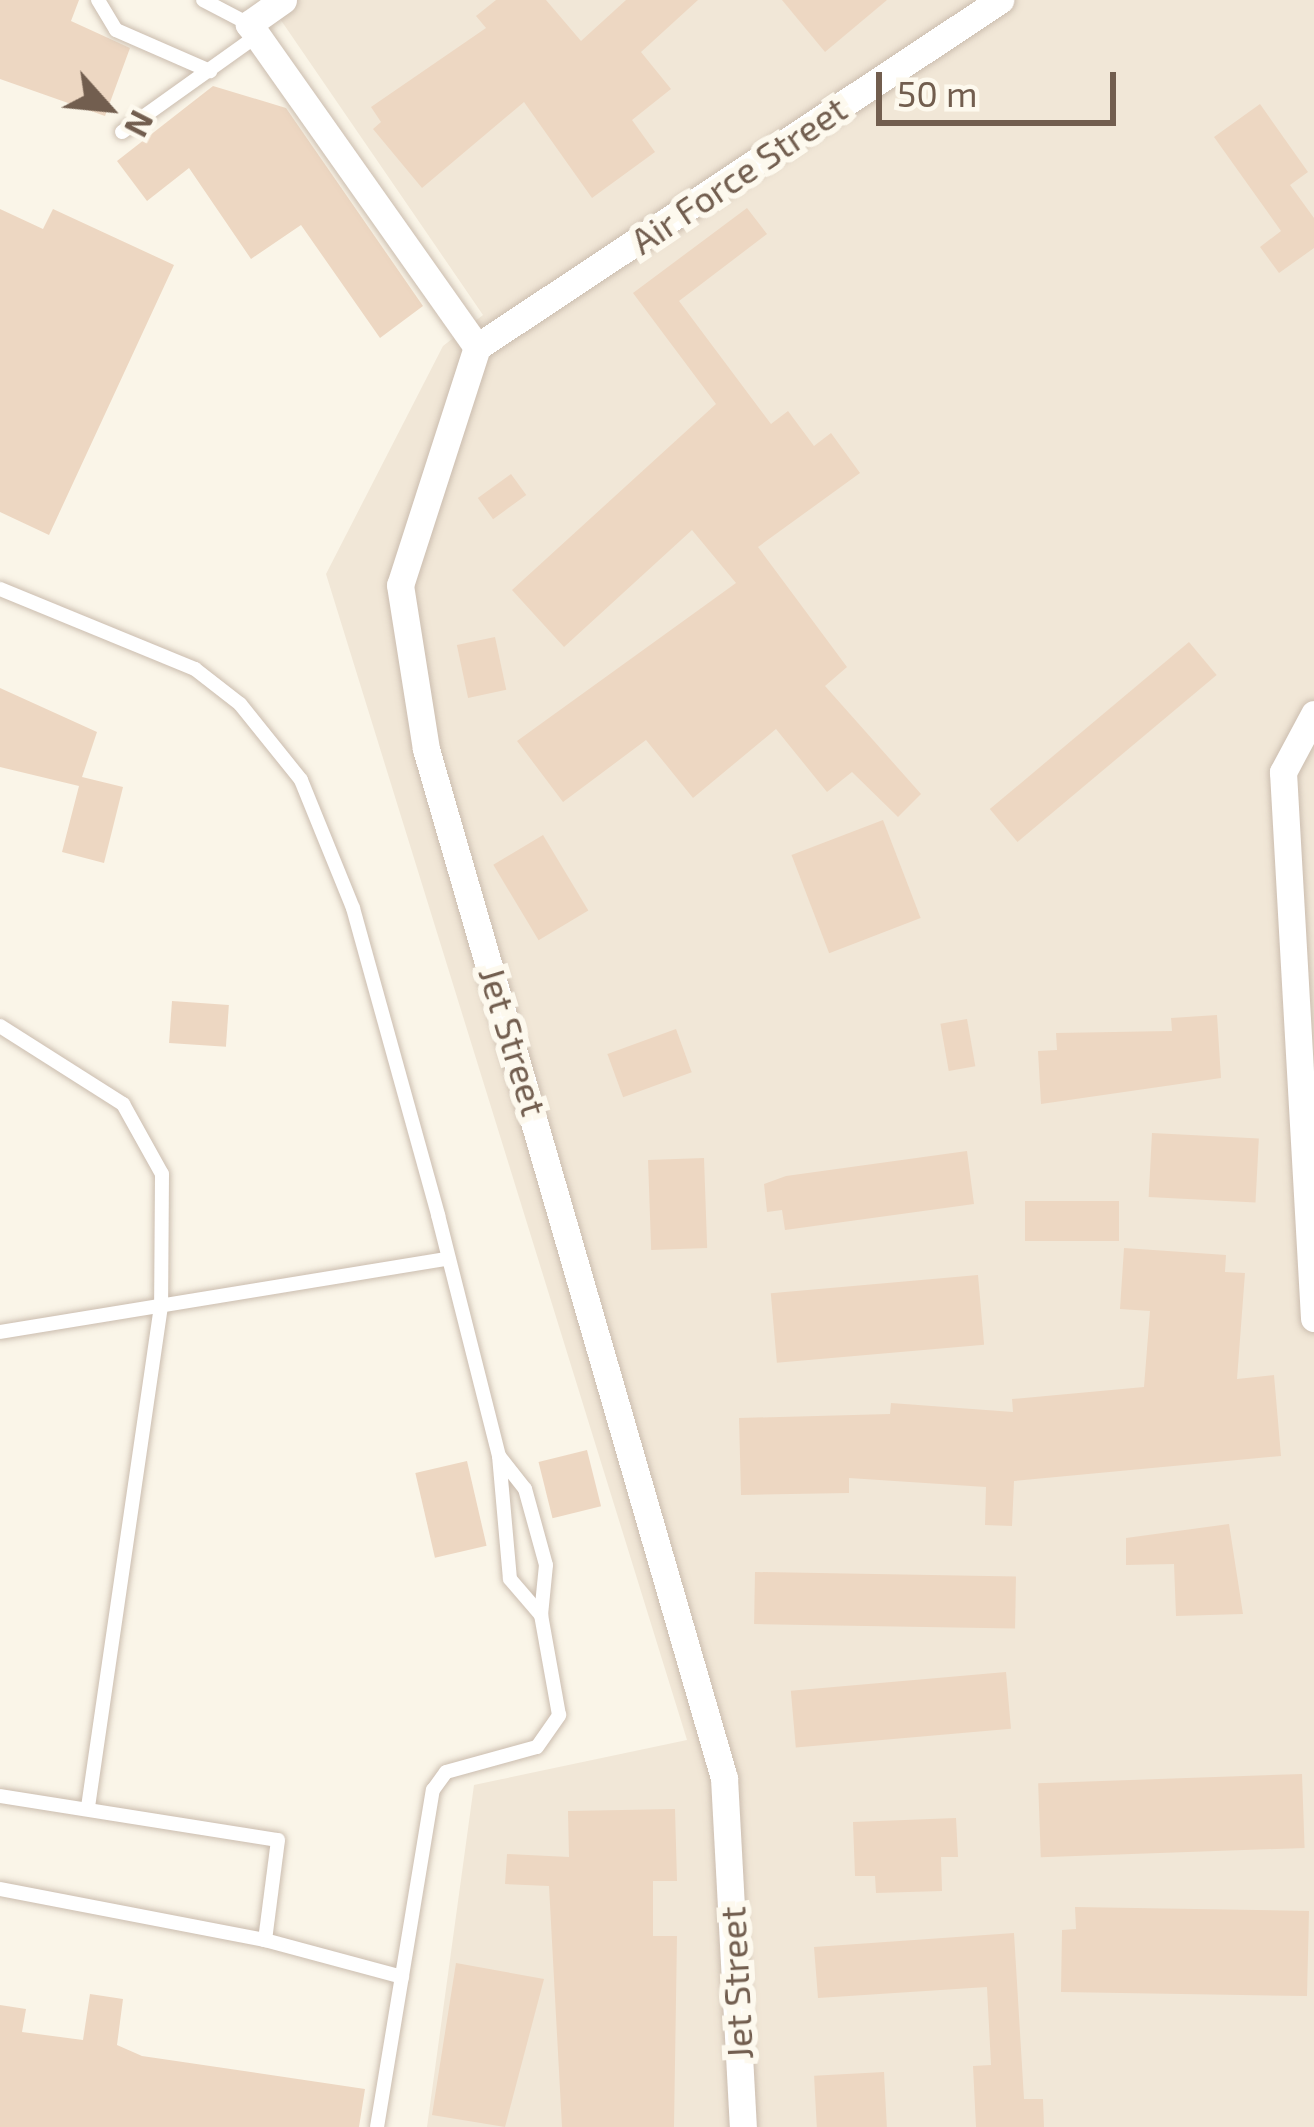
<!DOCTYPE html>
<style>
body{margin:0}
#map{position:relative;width:1314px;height:2127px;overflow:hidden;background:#faf5e8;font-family:"Exo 2",sans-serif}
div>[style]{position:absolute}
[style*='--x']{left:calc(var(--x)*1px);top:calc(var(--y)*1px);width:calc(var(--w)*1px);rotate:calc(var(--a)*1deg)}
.residential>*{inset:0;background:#f1e7d7}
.building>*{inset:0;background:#edd7c2;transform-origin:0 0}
.roads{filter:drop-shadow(0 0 3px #cbbdaf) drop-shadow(0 0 3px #cbbdaf)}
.lane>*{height:14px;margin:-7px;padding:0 7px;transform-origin:7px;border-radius:7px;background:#fff}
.street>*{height:27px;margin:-13.5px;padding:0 13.5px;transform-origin:13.5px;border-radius:13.5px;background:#fff}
span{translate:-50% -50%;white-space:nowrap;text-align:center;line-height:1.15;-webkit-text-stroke:12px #fdf9ee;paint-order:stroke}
.street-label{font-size:36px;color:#725e4f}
.north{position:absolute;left:48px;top:48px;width:120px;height:120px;-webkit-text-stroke:9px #fdf9ee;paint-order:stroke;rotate:117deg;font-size:33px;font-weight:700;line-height:48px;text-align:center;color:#725e4f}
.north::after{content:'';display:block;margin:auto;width:42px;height:54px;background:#725e4f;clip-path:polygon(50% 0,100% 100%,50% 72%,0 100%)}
.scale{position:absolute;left:876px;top:72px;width:240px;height:54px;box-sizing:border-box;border:6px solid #725e4f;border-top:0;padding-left:15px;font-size:36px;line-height:42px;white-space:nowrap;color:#725e4f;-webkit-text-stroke:9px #fdf9ee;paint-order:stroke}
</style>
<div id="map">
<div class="residential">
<i style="clip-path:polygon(296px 0,1314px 0,1314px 2127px,427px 2127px,474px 1785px,687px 1740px,326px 574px,443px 346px,483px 315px,276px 13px)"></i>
</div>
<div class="building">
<i style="clip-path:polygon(0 0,79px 0,71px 21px,130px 48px,105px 116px,0 79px)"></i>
<i style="clip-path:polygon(496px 0,546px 0,581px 41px,626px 0,698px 0,641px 52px,671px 89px,632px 120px,655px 152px,592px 198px,524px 102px,422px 188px,373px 129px,381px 122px,371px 107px,486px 28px,476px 16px)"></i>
<i style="clip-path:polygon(782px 0,887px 0,825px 52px)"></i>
<i style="clip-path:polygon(213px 86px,286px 108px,423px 306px,380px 338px,301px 225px,251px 259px,189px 168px,147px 201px,117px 161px)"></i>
<i style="clip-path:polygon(1260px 104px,1308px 172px,1290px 185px,1314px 218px,1314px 248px,1279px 273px,1260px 247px,1281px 231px,1214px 137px)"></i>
<i style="clip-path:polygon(747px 208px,767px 234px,679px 301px,771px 424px,788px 411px,814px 446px,831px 433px,860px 473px,758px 547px,847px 667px,825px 686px,921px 794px,898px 817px,852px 772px,827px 792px,776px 729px,693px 798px,646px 740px,563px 802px,517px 741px,736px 583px,692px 530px,564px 647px,512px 590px,716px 404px,633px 293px)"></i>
<i style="clip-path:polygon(0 209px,43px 229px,53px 209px,174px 265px,49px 535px,0 512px)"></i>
<i style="left:511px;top:474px;width:26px;height:41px;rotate:54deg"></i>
<i style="left:495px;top:637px;width:54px;height:39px;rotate:78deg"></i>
<i style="left:1189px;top:642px;width:43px;height:260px;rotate:50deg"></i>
<i style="clip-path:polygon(0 688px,97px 732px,82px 777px,123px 787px,104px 863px,62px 852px,79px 786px,0 767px)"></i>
<i style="left:883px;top:820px;width:105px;height:98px;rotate:69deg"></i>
<i style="left:543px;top:835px;width:88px;height:58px;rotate:59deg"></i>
<i style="left:172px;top:1001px;width:57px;height:42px;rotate:4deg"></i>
<i style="clip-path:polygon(1217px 1015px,1221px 1078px,1041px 1104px,1038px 1051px,1057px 1050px,1056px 1033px,1172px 1031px,1171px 1018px)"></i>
<i style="left:967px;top:1019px;width:48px;height:27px;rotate:80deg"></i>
<i style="left:676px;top:1029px;width:46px;height:73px;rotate:70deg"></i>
<i style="left:1152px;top:1133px;width:107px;height:64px;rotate:3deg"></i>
<i style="clip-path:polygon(967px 1151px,974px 1204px,785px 1230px,782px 1210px,767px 1212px,764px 1184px,786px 1176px)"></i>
<i style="left:704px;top:1158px;width:90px;height:56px;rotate:88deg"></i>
<i style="left:1119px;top:1201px;width:40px;height:94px;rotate:90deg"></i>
<i style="clip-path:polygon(1124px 1248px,1226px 1255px,1225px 1272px,1245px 1273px,1237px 1379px,1274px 1375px,1281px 1456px,1014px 1481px,1012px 1526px,985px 1525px,986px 1487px,849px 1478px,849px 1493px,741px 1495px,739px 1418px,890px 1414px,891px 1403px,1013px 1412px,1012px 1399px,1144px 1387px,1150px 1311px,1120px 1309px)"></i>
<i style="left:978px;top:1275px;width:70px;height:208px;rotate:85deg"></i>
<i style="left:587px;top:1450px;width:58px;height:50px;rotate:76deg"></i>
<i style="left:467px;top:1461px;width:87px;height:53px;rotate:77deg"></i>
<i style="clip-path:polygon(1229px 1524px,1243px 1614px,1176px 1616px,1174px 1564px,1126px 1565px,1126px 1538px)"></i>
<i style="left:755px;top:1572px;width:261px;height:52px;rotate:1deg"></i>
<i style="left:1006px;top:1672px;width:57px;height:216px;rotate:85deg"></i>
<i style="left:1302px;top:1774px;width:74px;height:264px;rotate:88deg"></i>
<i style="clip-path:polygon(675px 1809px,677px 1881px,653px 1881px,653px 1936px,677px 1936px,674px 2127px,562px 2127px,549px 1886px,505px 1884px,507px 1854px,569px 1857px,568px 1811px)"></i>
<i style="clip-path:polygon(956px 1818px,958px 1857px,941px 1857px,942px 1891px,876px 1893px,875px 1876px,855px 1876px,853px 1822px)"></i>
<i style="clip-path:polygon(1075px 1907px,1309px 1911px,1307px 1996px,1061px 1992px,1062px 1930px,1076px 1929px)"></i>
<i style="clip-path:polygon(1014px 1933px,1024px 2099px,1043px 2099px,1044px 2127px,976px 2127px,973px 2066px,991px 2065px,987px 1987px,818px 1998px,814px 1947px)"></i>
<i style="clip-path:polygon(456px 1963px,544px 1979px,505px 2127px,432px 2115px)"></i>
<i style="clip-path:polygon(90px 1994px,123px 1999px,117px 2045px,142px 2056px,365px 2089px,359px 2127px,0 2127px,0 2005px,26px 2009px,22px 2032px,83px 2040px)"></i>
<i style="left:884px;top:2072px;width:55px;height:70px;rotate:87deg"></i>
</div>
<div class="roads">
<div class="lane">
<i style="--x:98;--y:0;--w:35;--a:59"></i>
<i style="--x:116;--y:30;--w:103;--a:23.6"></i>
<i style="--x:203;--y:0;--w:52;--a:27.6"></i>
<i style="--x:122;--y:132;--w:167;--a:-35.5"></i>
<i style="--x:0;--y:589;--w:211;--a:22.3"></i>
<i style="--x:195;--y:669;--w:57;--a:37.9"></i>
<i style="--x:240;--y:704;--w:97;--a:51.2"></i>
<i style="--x:301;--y:780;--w:138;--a:67.9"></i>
<i style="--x:353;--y:908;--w:319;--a:74.5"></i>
<i style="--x:438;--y:1215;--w:249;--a:75.8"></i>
<i style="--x:499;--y:1456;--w:123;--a:84.9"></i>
<i style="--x:510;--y:1579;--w:48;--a:49.3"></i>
<i style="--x:0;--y:1026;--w:146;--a:32.4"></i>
<i style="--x:123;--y:1104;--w:80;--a:60.9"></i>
<i style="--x:162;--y:1174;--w:132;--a:90.4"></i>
<i style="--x:161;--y:1306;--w:506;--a:98.29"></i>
<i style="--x:0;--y:1332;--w:453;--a:-9.3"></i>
<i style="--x:0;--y:1796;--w:281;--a:9"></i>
<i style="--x:278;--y:1840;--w:101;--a:97.4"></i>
<i style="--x:265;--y:1940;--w:270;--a:-169.1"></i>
<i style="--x:265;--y:1940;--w:142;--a:15.1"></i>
<i style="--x:377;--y:2127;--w:342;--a:-80.6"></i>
<i style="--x:433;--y:1790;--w:22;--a:-54"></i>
<i style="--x:446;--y:1772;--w:94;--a:-15.4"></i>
<i style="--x:537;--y:1747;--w:39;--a:-55"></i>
<i style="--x:559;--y:1715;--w:102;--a:-100.2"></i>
<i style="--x:541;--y:1615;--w:50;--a:-84.3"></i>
<i style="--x:546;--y:1565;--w:79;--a:-105.4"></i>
<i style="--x:525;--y:1489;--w:42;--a:-128.2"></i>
</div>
<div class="street">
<i style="--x:283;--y:0;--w:42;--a:144.8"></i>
<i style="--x:249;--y:24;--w:395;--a:54.8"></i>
<i style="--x:477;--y:347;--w:250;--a:107.9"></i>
<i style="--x:400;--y:585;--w:166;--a:81"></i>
<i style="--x:426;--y:749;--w:1071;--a:73.85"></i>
<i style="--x:724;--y:1778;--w:350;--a:86.9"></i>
<i style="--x:477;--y:347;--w:628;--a:-33.56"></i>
<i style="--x:1314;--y:714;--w:66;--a:118.1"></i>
<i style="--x:1283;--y:772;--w:547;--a:86.75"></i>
</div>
</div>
<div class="street-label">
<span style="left:738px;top:174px;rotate:-34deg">Air Force Street</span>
<span style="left:514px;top:1041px;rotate:73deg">Jet Street</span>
<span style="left:735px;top:1983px;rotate:-93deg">Jet Street</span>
</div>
<div class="north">N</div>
<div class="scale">50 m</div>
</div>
